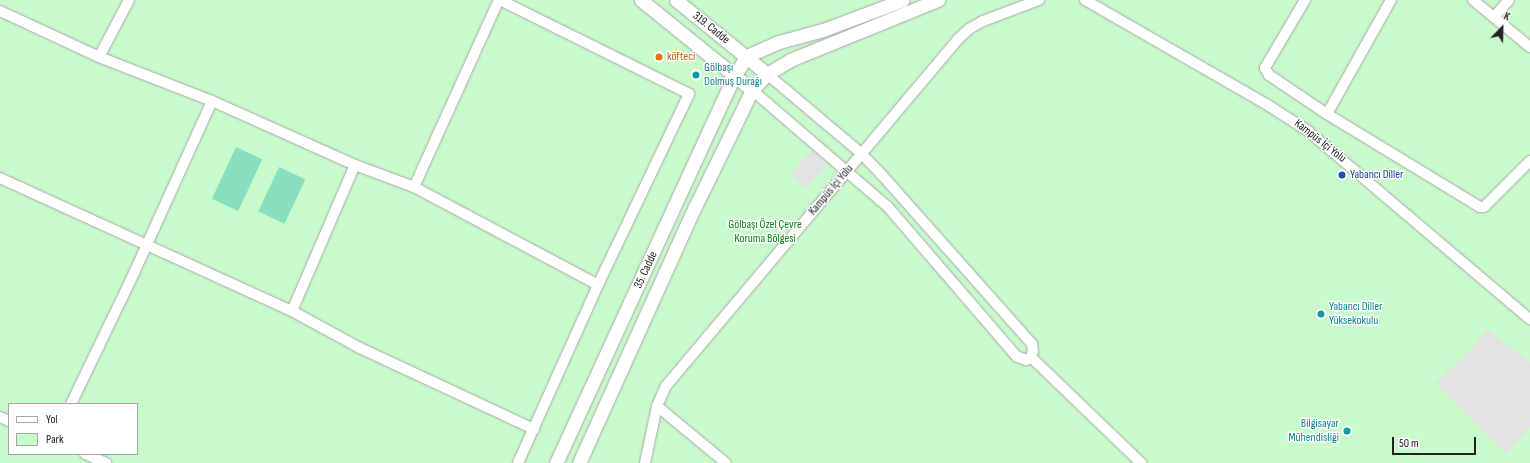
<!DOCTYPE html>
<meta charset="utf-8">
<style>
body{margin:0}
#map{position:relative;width:1530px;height:463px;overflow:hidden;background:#f2efe9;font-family:"Sofia Sans Condensed",sans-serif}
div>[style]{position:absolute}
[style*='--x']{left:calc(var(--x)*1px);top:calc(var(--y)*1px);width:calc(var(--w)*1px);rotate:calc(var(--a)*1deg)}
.park>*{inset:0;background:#c8facc}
.pitch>*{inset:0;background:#88e0be;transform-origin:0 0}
.parking>*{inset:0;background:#e2e2e2;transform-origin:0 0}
.roads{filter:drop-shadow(0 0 1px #a9a9a9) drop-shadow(0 0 1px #a9a9a9)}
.minor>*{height:10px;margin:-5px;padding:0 5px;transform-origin:5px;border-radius:5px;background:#fff}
.tertiary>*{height:13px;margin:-6.5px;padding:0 6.5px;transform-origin:6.5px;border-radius:6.5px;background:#fff}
.dots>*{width:11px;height:11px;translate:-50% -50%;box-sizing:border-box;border:2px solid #fff;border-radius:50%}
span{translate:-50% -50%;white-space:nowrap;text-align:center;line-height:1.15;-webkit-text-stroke:3px #fff;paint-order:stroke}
.street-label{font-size:12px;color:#222}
.food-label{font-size:12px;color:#c56008}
.left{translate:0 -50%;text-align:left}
.culture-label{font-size:12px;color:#0d838f}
.right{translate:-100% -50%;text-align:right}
.transit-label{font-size:12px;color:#164399}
.park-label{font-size:12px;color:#0c8416}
.legend{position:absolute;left:8px;top:403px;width:130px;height:52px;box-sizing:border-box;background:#fff;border:1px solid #a7a7a7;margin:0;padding:5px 7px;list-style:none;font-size:12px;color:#222}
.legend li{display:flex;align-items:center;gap:8px;height:20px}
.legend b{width:20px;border:1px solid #a7a7a7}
.north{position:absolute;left:1482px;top:8px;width:40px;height:40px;-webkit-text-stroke:3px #fff;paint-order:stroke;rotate:23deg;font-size:11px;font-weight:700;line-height:16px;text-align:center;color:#222}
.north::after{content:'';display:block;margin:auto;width:14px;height:18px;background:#222;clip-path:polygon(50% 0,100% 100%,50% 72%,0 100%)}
.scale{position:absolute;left:1392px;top:437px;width:84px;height:18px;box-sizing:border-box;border:2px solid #222;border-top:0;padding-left:5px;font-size:12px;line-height:14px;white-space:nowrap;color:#222;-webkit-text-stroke:3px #fff;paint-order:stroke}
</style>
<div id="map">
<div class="park">
<i style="clip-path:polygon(evenodd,0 0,1530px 0,1530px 463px,0 463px,0 0,9px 404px,137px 404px,137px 454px,9px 454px,9px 404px)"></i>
</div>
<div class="pitch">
<i style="left:236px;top:147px;width:29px;height:57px;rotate:25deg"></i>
<i style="left:279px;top:167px;width:29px;height:49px;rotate:25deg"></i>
</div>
<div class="parking">
<i style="left:812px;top:151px;width:21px;height:31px;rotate:43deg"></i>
<i style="clip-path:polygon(1487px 329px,1530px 362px,1530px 427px,1506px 454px,1435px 383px,1470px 351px)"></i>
</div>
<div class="roads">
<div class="minor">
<i style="--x:500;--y:0;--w:211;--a:26.4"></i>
<i style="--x:689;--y:94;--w:212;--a:115.5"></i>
<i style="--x:598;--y:285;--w:195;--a:114.2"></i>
<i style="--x:1085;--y:0;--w:209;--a:29.9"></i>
<i style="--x:1266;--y:104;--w:50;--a:32.7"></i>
<i style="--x:1308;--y:131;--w:291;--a:40.3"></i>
<i style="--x:1305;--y:0;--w:79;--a:120.5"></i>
<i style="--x:1265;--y:68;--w:8;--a:60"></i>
<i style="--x:1269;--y:75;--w:70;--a:33.9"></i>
<i style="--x:1327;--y:114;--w:179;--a:31.3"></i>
<i style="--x:1480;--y:207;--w:4;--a:0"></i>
<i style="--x:1484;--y:207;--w:65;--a:-45"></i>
<i style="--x:1473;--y:0;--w:74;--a:39.5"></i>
<i style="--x:0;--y:11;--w:109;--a:24.9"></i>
<i style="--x:99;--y:57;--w:121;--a:21.3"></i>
<i style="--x:212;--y:101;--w:157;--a:24.1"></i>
<i style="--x:355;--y:165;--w:63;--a:20.4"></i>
<i style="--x:414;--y:187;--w:208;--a:28"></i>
<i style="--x:1495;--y:16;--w:21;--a:-49"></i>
<i style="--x:99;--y:57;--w:64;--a:-62.2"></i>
<i style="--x:752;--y:90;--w:179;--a:40.7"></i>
<i style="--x:888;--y:207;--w:196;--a:49.3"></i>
<i style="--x:1016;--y:356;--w:11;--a:22"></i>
<i style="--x:1026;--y:360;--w:6;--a:-31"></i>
<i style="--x:1031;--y:357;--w:6;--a:-72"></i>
<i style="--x:1033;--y:351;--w:7;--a:-98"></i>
<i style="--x:1032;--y:344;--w:227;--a:-131.6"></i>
<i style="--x:881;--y:174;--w:28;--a:-134"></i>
<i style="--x:862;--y:154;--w:124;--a:-139.9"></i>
<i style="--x:1327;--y:114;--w:131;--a:-60.7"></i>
<i style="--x:0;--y:178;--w:321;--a:24.5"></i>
<i style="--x:292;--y:311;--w:77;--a:28.6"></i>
<i style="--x:360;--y:348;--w:192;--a:25"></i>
<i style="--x:414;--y:187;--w:205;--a:-65.6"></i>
<i style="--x:292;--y:311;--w:159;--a:-66.7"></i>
<i style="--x:1031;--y:357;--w:153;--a:43.9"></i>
<i style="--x:71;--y:404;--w:145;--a:-64.3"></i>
<i style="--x:134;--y:273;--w:189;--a:-65.6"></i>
<i style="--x:657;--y:406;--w:89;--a:39.6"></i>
<i style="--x:0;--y:417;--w:10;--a:24"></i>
<i style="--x:85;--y:454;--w:23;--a:23"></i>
<i style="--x:645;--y:463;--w:58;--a:-78.1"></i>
<i style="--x:657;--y:406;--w:22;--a:-66"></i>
<i style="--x:666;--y:386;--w:454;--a:-49.9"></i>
<i style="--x:958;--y:39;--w:15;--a:-42"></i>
<i style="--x:969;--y:29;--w:16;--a:-30"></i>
<i style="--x:983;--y:21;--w:60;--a:-20.6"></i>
</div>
<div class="tertiary">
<i style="--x:641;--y:0;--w:143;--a:39"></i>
<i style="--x:676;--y:0;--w:117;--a:39.1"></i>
<i style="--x:556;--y:463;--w:426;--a:-65.3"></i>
<i style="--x:734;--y:76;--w:24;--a:-57"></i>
<i style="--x:747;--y:56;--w:35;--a:-24"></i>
<i style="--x:779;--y:42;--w:46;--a:-15.3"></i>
<i style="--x:823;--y:30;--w:85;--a:-20.6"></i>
<i style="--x:579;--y:463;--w:272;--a:-65.7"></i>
<i style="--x:691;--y:215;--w:139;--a:-64"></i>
<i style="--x:752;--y:90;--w:22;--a:-47"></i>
<i style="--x:767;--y:74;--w:27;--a:-31"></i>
<i style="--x:790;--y:60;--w:160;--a:-22.1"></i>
</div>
</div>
<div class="dots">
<i style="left:659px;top:57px;background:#e8710a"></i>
<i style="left:696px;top:75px;background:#0f9aa8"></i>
<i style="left:1342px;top:175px;background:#1a4fb4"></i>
<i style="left:1321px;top:314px;background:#0f9aa8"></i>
<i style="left:1347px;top:431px;background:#0f9aa8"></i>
</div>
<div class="street-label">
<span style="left:711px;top:28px;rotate:39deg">319. Cadde</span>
<span style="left:1320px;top:141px;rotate:38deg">Kampüs İçi Yolu</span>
<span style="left:831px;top:190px;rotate:-50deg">Kampüs İçi Yolu</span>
<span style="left:646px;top:270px;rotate:-65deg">35. Cadde</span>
</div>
<div class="food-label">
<span class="left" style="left:667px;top:57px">köfteci</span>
</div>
<div class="culture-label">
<span class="left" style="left:704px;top:75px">Gölbaşı<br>Dolmuş Durağı</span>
<span class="left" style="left:1329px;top:314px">Yabancı Diller<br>Yüksekokulu</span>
<span class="right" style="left:1339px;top:431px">Bilgisayar<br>Mühendisliği</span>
</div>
<div class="transit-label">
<span class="left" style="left:1350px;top:175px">Yabancı Diller</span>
</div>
<div class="park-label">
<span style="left:765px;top:232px">Gölbaşı Özel Çevre<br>Koruma Bölgesi</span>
</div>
<ul class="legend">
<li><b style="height:5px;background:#fff"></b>Yol</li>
<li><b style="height:11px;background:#c8facc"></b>Park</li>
</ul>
<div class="north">K</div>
<div class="scale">50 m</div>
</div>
